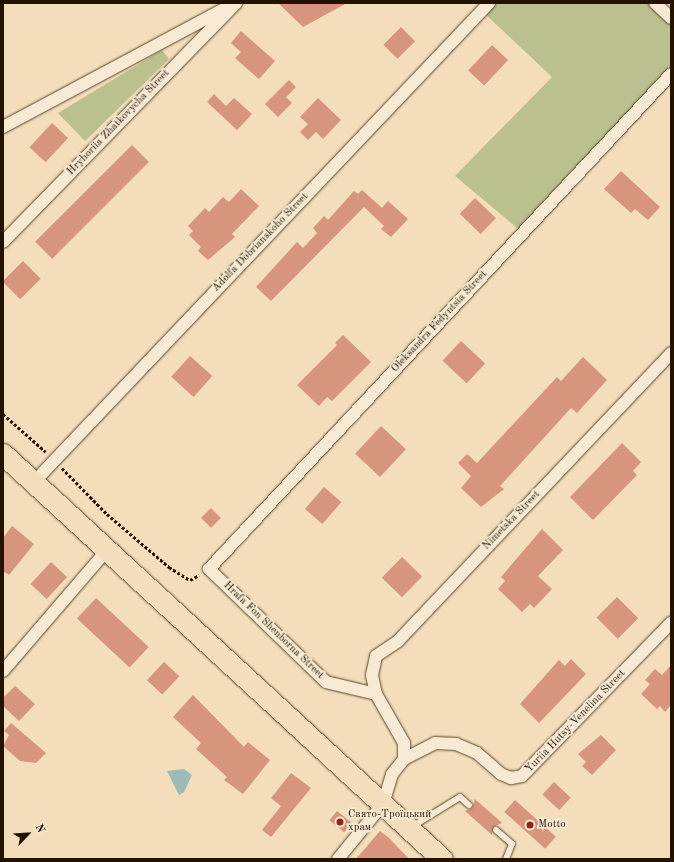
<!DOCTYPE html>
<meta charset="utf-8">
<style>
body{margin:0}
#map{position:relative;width:674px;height:862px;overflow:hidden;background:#f3ddba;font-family:"Old Standard TT",serif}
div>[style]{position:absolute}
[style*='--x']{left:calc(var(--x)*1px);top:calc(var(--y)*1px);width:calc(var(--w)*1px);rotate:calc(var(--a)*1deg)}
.green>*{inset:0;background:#bbc08f}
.water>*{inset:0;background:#9dbbb6}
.building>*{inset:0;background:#d7957d;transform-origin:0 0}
.path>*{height:2.5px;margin-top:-1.25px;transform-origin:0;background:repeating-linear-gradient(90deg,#241201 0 3px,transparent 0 5px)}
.roads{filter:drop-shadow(0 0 1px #58452f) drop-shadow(0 0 1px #58452f)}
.service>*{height:6px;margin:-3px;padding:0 3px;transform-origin:3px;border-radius:3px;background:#f7e9d2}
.minor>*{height:12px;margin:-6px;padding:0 6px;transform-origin:6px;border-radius:6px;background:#f7e9d2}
.trunk>*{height:21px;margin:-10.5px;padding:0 10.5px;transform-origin:10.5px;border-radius:10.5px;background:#f3ddba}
.dots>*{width:11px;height:11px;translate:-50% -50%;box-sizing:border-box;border:2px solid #f7e9d2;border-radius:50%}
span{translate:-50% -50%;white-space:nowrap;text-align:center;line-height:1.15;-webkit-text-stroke:3.5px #f7e9d2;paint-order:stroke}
.street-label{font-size:11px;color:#241201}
.poi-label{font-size:11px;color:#241201}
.left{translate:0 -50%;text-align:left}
.frame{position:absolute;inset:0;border:4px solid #241201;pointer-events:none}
.north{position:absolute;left:8px;top:814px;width:40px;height:40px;-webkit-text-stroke:3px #f7e9d2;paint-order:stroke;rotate:65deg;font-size:11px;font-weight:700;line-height:16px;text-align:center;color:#241201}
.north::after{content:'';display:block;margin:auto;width:14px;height:18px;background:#241201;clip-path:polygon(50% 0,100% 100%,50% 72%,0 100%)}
</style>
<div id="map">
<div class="green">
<i style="clip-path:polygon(489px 3px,655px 3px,671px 18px,671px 74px,523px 233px,455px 176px,552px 77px,482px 11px)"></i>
<i style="clip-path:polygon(162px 50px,169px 59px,85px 141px,58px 113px)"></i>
</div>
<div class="water">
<i style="clip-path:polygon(184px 769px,192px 775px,184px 792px,179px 795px,167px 771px)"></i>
</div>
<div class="building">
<i style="clip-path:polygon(278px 3px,347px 3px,303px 27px)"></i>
<i style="left:401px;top:27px;width:20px;height:25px;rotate:45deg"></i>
<i style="clip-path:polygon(241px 31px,275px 61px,259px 79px,235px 58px,241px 52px,231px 43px)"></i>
<i style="left:492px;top:45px;width:22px;height:35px;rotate:43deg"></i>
<i style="clip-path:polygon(289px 80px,296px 87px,286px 97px,292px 103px,278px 117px,265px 104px)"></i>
<i style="clip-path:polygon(214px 94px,226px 106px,234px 98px,252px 114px,237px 130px,207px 102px)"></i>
<i style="clip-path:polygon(318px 98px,341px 120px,323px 139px,316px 132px,308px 140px,300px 132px,308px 124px,300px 117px)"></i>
<i style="left:52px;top:123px;width:22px;height:33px;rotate:43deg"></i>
<i style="left:132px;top:145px;width:24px;height:137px;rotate:45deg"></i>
<i style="clip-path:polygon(621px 171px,660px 207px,648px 220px,635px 209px,631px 213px,604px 189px)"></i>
<i style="clip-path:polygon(241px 189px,259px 206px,232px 234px,235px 237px,208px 260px,198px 251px,201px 247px,189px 235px,193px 231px,188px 226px,205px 208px,209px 212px,223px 197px,229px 202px)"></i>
<i style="clip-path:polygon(362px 190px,382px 208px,388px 201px,408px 219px,391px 237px,381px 229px,384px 226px,364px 207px,271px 301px,256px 287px,297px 242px,303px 248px,317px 233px,313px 228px,324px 216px,328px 220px,354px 191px,358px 194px)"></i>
<i style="left:475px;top:198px;width:29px;height:22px;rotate:44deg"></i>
<i style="left:23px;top:261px;width:25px;height:29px;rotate:45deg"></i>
<i style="clip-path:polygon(343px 335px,371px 362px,332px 401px,327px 397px,319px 406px,297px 385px,337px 345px,335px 343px)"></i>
<i style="left:461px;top:341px;width:33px;height:27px;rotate:43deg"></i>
<i style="left:190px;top:356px;width:30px;height:28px;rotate:42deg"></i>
<i style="clip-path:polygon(583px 357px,607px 380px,577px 413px,571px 408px,500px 486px,504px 489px,481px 507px,461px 488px,471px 476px,458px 463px,467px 454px,477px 463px,557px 377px,561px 381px)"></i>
<i style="left:381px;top:426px;width:34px;height:38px;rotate:43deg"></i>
<i style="clip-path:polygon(622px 443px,641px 462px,633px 471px,637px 475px,593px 520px,570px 497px)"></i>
<i style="left:324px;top:487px;width:23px;height:29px;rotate:41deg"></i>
<i style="left:211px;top:508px;width:14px;height:14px;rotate:45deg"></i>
<i style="clip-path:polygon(12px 526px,34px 544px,9px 575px,3px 571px,3px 538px)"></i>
<i style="clip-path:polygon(542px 529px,563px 550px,538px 576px,552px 589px,534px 608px,530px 604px,522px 612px,498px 589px,505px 581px,501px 577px)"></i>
<i style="left:402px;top:557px;width:28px;height:29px;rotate:44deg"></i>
<i style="left:51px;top:562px;width:22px;height:30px;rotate:43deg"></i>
<i style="left:617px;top:597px;width:30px;height:29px;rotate:45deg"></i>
<i style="left:96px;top:598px;width:72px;height:28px;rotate:43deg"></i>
<i style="clip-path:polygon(571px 659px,586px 674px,539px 723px,520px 704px,559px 660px,565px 666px)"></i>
<i style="left:164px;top:662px;width:21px;height:25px;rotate:43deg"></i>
<i style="clip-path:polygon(671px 665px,671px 705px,665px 712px,660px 706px,657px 709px,641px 694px,650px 684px,645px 680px,655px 669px,662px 675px)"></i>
<i style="clip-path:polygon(15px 686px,35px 704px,19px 721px,3px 706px,3px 698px)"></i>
<i style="clip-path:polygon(193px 695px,244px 747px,248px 742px,270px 760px,243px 794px,224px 780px,227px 777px,196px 749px,201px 743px,173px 717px)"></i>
<i style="clip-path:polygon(11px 723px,46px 753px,36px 763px,20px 761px,3px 746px,9px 735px,4px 731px)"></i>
<i style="clip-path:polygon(601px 735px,616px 750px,592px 775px,582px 766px,586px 762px,578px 754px)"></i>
<i style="clip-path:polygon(291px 773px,311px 788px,271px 837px,262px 830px,281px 806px,271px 798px)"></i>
<i style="left:554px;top:782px;width:23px;height:17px;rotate:43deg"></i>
<i style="clip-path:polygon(475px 799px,502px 823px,493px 827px,492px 835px,465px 811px,472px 808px)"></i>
<i style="left:515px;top:800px;width:55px;height:16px;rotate:42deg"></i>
<i style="left:337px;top:811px;width:19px;height:12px;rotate:39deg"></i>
<i style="clip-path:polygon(380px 831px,389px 838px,409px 859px,356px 859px)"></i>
</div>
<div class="path">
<i style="--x:3;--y:414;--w:57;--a:41.5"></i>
<i style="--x:62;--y:468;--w:64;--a:45.6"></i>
<i style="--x:107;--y:514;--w:82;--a:40.5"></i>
<i style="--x:169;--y:567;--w:25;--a:32"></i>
<i style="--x:190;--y:580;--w:10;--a:-29"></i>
</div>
<div class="roads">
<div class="service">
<i style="--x:413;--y:826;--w:55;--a:-31.7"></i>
<i style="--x:460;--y:797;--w:12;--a:42"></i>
<i style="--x:496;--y:830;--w:21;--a:41"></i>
<i style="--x:512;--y:844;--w:16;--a:112"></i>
</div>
<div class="minor">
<i style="--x:655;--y:3;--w:22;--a:43"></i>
<i style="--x:3;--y:127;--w:253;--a:-28.1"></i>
<i style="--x:3;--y:242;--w:334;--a:-45.7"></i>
<i style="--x:34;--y:482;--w:661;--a:-46.47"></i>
<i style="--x:3;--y:671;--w:160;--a:-49.3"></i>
<i style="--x:376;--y:694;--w:51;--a:-166.5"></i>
<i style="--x:326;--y:682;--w:163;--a:-136"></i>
<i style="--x:209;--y:569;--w:677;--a:-46.97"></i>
<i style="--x:404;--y:759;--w:35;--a:-27"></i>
<i style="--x:435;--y:743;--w:21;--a:3"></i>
<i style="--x:456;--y:744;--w:23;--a:23"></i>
<i style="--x:477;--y:753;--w:32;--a:41"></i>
<i style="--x:501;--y:774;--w:11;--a:22"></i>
<i style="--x:511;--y:778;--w:11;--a:-10"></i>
<i style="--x:522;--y:776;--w:214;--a:-45.8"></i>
<i style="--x:338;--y:859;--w:71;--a:-50.7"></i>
<i style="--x:383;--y:804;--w:31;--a:-73"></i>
<i style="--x:392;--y:774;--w:19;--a:-51"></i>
<i style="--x:404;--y:759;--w:16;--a:-90"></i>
<i style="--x:404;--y:743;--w:56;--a:-119.7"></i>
<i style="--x:376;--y:694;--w:19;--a:-102"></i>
<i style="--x:372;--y:675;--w:19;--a:-78"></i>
<i style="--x:376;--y:656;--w:27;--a:-34"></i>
<i style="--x:398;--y:641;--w:397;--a:-46.5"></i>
</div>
<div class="trunk">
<i style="--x:3;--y:454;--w:597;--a:42.69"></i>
</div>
</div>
<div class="dots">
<i style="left:340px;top:822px;background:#8f2418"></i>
<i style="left:530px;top:825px;background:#8f2418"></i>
</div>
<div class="street-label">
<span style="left:119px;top:123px;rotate:-46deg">Hryhoriia Zhatkovycha Street</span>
<span style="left:261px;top:243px;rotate:-46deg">Adolfa Dobrianskoho Street</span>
<span style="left:440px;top:322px;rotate:-47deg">Oleksandra Fedyntsia Street</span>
<span style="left:512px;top:521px;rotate:-46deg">Nimetska Street</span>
<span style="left:273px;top:631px;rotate:44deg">Hrafa Fon Shenborna Street</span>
<span style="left:576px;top:722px;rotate:-46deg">Yuriia Hutsy-Venelina Street</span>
</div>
<div class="poi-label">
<span class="left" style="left:348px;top:822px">Свято-Троїцький<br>храм</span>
<span class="left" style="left:538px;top:825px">Motto</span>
</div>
<div class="frame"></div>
<div class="north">N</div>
</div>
